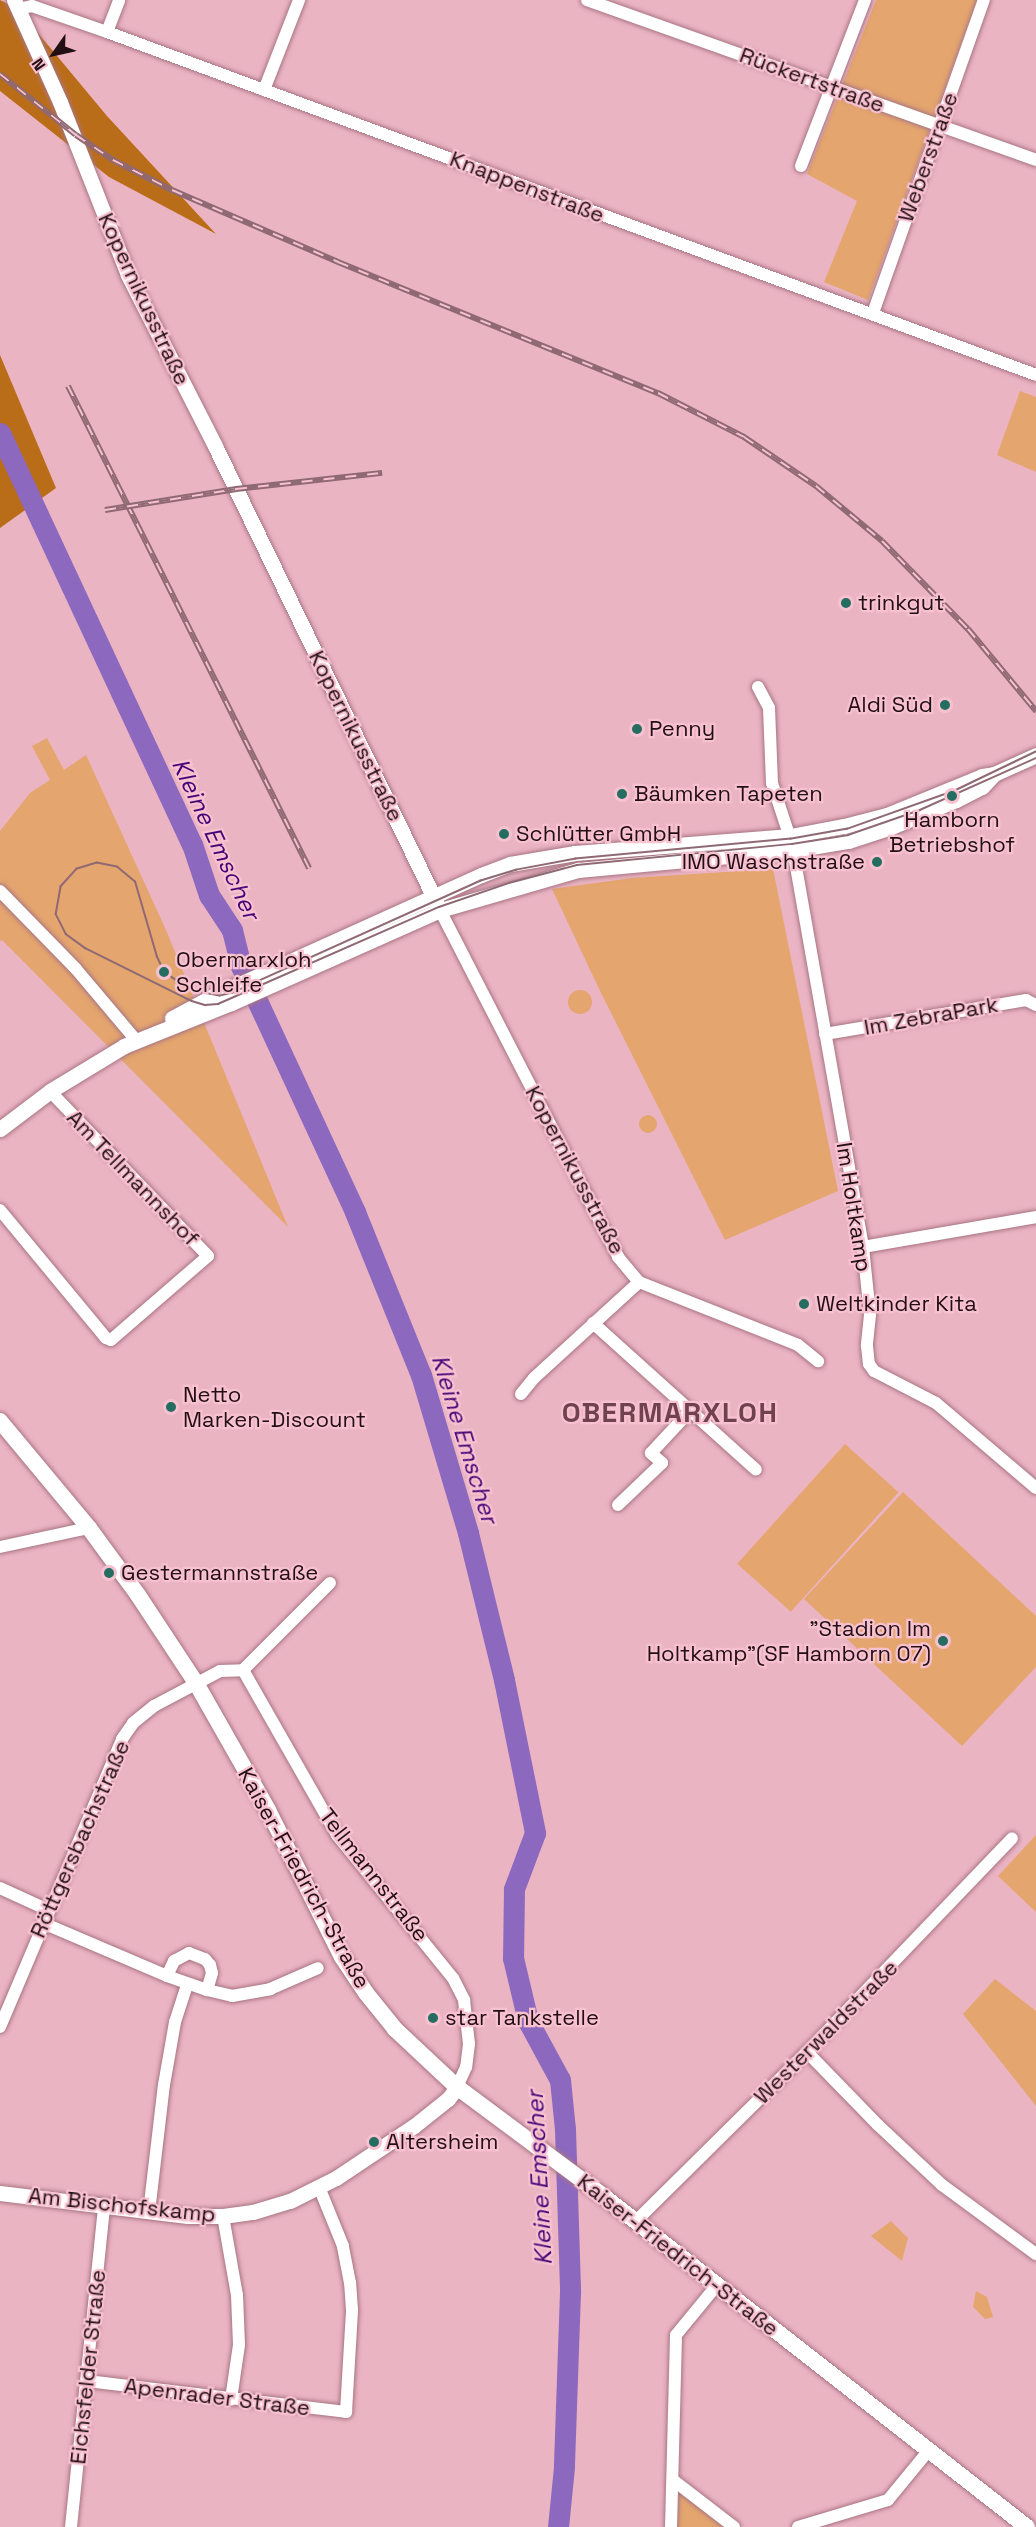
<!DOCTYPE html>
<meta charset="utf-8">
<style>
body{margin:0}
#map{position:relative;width:1036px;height:2527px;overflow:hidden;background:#ebb4c3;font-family:"Space Grotesk",sans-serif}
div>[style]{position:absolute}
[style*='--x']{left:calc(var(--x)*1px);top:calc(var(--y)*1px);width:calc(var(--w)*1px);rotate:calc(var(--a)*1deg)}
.green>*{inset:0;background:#e4a56e;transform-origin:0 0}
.round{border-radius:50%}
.forest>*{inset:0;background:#ba6d19}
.river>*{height:21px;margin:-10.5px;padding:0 10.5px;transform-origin:10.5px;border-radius:10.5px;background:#8c68bf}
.roads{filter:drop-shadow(0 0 2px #a87583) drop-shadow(0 0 2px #a87583)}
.minor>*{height:12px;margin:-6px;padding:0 6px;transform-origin:6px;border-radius:6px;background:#fff}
.tertiary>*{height:15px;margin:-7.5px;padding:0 7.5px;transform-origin:7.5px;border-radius:7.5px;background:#fff}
.secondary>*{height:16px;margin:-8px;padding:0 8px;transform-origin:8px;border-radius:8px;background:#fff}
.tram>*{height:1.5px;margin:-0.75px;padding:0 0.75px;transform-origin:0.75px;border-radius:0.75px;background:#8f6973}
.rail>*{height:6px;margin-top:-3px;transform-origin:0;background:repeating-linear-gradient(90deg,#f8c1d0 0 11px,#8f6973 0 22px);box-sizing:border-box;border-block:2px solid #8f6973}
.dots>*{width:16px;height:16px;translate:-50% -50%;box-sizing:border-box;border:3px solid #f8c1d0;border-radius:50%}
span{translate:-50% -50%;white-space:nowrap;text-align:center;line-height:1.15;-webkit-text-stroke:4.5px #f8c1d0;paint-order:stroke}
.street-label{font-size:22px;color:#220f14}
.poi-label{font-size:22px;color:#220f14}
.left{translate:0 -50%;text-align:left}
.right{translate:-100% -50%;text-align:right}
.water-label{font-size:24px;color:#440676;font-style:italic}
.district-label{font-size:28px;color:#70424f;font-weight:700;letter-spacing:1.5px}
.north{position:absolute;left:24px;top:24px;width:60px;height:60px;-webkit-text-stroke:4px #f8c1d0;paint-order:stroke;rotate:236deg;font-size:16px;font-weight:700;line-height:24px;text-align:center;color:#220f14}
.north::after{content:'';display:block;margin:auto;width:21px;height:27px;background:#220f14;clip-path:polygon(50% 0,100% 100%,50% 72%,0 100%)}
</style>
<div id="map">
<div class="green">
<i style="clip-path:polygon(876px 0,977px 0,868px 300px,824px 282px,857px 201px,807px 174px)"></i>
<i style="clip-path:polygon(1020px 391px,1036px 397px,1036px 472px,997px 455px)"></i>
<i style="clip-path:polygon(47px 738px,64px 770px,86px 755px,166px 930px,288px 1227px,2px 940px,0 941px,0 831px,30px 793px,50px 780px,32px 746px)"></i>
<i style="clip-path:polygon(773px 869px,838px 1191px,725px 1240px,601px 993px,552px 889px,632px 878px)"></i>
<i class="round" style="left:568px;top:990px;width:24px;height:24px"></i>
<i class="round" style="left:639px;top:1115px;width:18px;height:18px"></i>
<i style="left:845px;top:1444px;width:72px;height:161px;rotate:42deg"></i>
<i style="clip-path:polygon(903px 1492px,1036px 1616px,1036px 1667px,962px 1746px,804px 1599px)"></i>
<i style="clip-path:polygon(1036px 1835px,1036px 1912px,998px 1876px)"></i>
<i style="clip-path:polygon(995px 1979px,1036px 2011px,1036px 2106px,963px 2014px)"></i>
<i style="clip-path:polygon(891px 2221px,908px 2238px,902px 2261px,871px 2236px)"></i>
<i style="clip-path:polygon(976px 2291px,987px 2297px,993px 2317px,985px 2319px,973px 2307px)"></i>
<i style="clip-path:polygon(679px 2490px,725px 2527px,677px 2527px)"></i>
</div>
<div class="forest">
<i style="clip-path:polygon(0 0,18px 9px,107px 116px,216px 234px,109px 177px,0 91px)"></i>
<i style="clip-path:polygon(0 355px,56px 488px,0 528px)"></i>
</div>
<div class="river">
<i style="--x:0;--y:433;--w:454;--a:65"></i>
<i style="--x:192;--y:844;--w:54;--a:71.6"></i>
<i style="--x:209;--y:895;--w:42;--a:56.7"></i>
<i style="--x:232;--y:930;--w:37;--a:76"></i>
<i style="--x:241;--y:966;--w:271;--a:65.1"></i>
<i style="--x:355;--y:1212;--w:176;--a:68"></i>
<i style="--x:421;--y:1375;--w:165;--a:73.4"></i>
<i style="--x:468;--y:1533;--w:151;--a:76.2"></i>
<i style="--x:504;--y:1680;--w:156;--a:78.5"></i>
<i style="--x:535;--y:1833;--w:60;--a:110.6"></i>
<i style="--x:514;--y:1889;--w:69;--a:90.8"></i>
<i style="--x:513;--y:1958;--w:65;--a:76.6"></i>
<i style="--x:528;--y:2021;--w:67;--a:61.5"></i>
<i style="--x:560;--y:2080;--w:49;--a:84.2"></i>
<i style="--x:565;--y:2129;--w:163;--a:88.2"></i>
<i style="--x:570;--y:2292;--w:175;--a:92"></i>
<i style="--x:564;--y:2467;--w:60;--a:95.7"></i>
</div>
<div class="roads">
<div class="minor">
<i style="--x:587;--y:0;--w:477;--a:19.6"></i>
<i style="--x:18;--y:9;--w:14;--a:-12"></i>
<i style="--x:32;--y:6;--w:79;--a:19.1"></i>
<i style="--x:107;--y:32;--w:990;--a:20.26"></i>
<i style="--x:107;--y:32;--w:34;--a:-69"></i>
<i style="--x:264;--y:90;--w:97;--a:-68.7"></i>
<i style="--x:801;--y:166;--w:178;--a:-68.9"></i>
<i style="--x:873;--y:313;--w:332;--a:-70.5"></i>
<i style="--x:758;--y:687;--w:24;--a:62"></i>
<i style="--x:769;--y:708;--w:75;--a:87.7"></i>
<i style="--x:772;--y:783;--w:64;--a:71.8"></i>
<i style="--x:792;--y:844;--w:409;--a:80"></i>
<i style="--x:863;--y:1247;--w:68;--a:84.1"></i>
<i style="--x:870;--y:1315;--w:31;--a:96"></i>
<i style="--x:867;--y:1346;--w:18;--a:84"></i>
<i style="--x:869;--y:1364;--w:9;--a:54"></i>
<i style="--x:874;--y:1371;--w:70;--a:27.3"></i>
<i style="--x:936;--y:1403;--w:131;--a:40.4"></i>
<i style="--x:0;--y:891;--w:109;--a:45.7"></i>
<i style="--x:76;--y:969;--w:93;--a:49.8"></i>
<i style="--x:440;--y:910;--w:390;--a:62.8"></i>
<i style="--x:618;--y:1257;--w:33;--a:50"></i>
<i style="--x:639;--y:1282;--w:171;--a:21.6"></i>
<i style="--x:798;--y:1345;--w:26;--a:39"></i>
<i style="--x:825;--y:1034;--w:204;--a:-9.6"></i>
<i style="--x:1026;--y:1000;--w:11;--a:27"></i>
<i style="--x:0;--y:1210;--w:166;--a:50.4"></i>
<i style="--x:106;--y:1338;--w:5;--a:22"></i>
<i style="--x:111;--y:1340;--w:128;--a:-40.9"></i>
<i style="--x:208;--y:1256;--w:228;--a:-133.8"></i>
<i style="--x:863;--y:1247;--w:176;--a:-9.8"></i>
<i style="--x:593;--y:1323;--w:219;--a:42"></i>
<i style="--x:521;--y:1394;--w:21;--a:-51"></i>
<i style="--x:534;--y:1378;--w:142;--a:-42.4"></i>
<i style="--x:618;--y:1505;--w:61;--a:-43.7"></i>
<i style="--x:662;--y:1463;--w:15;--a:-138"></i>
<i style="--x:651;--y:1453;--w:59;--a:-47.1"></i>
<i style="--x:0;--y:1547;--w:91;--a:-12.1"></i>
<i style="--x:243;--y:1670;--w:190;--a:60.3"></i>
<i style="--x:337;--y:1835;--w:184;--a:51"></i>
<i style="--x:453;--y:1978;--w:25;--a:63"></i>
<i style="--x:464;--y:2000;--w:44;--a:83.5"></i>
<i style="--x:469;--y:2044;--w:23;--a:97"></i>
<i style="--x:466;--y:2067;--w:22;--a:114"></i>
<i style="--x:0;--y:1888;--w:53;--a:24.6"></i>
<i style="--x:43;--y:1923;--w:135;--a:23.1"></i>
<i style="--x:189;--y:1953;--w:17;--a:21"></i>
<i style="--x:205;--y:1959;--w:8;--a:50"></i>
<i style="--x:210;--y:1965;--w:8;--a:76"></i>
<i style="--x:212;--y:1973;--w:18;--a:106"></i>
<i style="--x:207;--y:1990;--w:42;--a:-160.7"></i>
<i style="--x:167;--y:1976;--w:17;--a:-65"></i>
<i style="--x:174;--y:1961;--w:17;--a:-28"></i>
<i style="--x:207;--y:1990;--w:26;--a:13"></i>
<i style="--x:232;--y:1996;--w:39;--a:-10"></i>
<i style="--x:270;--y:1989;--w:52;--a:-23.6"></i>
<i style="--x:0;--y:2027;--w:313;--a:-67"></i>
<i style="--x:122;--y:1739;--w:19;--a:-55"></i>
<i style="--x:133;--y:1723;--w:27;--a:-39"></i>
<i style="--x:154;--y:1706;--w:75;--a:-27.9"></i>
<i style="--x:220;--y:1671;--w:23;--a:-2"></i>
<i style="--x:243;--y:1670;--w:123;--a:-45"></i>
<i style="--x:807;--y:2052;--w:102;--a:45.8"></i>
<i style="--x:878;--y:2125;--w:88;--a:43.2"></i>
<i style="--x:942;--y:2185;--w:117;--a:36.3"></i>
<i style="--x:149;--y:2212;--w:128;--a:-83.3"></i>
<i style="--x:164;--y:2085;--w:64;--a:-80.1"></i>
<i style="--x:175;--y:2022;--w:39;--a:-72"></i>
<i style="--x:223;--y:2216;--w:80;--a:80"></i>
<i style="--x:237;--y:2295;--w:50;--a:87.7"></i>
<i style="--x:239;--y:2345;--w:55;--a:98.4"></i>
<i style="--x:636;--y:2221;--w:240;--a:-44.7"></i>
<i style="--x:807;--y:2052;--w:296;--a:-46.2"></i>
<i style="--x:87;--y:2381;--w:261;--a:6.8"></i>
<i style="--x:346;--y:2412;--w:102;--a:-86.6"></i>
<i style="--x:352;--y:2310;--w:27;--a:-94"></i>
<i style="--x:350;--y:2283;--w:38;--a:-101"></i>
<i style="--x:343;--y:2246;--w:64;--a:-112.1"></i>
<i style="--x:673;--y:2480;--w:77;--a:37.6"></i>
<i style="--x:71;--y:2527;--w:323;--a:-84.1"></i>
<i style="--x:671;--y:2527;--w:192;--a:-88.5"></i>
<i style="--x:676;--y:2335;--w:65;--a:-50.6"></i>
<i style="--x:798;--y:2527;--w:94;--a:-16.7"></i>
<i style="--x:888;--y:2500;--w:65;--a:-50.6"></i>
</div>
<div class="tertiary">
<i style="--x:14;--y:0;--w:112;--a:65.7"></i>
<i style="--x:60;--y:102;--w:186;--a:68.5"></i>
<i style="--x:128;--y:275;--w:192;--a:63"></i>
<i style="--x:215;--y:446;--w:516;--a:64.13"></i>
<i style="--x:172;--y:1018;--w:47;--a:-28.2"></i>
<i style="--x:213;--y:996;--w:294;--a:-24.3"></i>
<i style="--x:481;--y:875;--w:31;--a:-21"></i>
<i style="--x:510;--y:864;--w:66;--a:-9.6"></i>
<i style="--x:575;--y:853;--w:216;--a:-4.5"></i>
<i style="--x:790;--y:836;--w:55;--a:-10.5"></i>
<i style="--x:844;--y:826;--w:44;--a:-14.3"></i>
<i style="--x:887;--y:815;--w:103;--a:-22.3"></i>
<i style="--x:982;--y:776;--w:12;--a:-9"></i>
<i style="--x:994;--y:774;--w:46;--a:-24.3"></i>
<i style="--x:0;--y:1129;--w:63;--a:-37.2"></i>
<i style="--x:50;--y:1091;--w:87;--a:-31.3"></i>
<i style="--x:124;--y:1046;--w:115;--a:-21.9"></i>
<i style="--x:231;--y:1003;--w:229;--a:-24"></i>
<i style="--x:440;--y:910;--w:144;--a:-16.2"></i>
<i style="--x:578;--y:870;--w:216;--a:-5.3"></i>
<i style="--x:793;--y:850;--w:56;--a:-9.3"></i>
<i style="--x:848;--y:841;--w:45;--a:-18"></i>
<i style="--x:891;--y:827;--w:70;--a:-22.6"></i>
<i style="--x:956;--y:800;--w:29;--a:-27"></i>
<i style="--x:982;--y:787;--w:18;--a:-47"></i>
<i style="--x:0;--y:2193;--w:189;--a:7"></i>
<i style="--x:188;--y:2216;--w:35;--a:0"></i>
<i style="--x:223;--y:2216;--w:30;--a:-8"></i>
<i style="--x:253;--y:2212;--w:39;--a:-17"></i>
<i style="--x:290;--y:2201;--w:51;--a:-26.6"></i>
<i style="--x:336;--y:2178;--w:94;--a:-33.7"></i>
<i style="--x:414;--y:2126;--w:43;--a:-38.5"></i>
<i style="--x:448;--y:2099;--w:15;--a:-53"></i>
</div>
<div class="secondary">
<i style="--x:0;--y:1421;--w:139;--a:50.2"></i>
<i style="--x:89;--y:1528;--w:83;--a:53.8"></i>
<i style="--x:138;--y:1595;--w:105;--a:56.6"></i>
<i style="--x:196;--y:1683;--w:146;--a:60.4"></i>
<i style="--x:268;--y:1810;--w:165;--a:63.3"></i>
<i style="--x:342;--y:1957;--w:43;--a:56.3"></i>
<i style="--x:366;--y:1993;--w:46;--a:51.1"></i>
<i style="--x:395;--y:2029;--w:85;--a:43.1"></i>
<i style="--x:457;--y:2087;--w:181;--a:36.7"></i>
<i style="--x:602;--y:2195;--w:539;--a:38"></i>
</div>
</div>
<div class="tram">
<i style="--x:1036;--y:752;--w:90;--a:154.3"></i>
<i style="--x:955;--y:791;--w:114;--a:160.4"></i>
<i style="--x:848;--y:829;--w:58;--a:170"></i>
<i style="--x:791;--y:839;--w:216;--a:174.7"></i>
<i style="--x:576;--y:859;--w:60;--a:169.4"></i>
<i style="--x:517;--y:870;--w:38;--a:163"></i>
<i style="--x:481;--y:881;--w:272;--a:155.7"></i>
<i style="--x:233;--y:993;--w:13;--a:167"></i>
<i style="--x:220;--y:996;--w:29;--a:-170"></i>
<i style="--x:191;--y:991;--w:33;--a:-145"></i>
<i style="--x:164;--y:972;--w:17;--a:-115"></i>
<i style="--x:157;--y:957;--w:78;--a:-106.3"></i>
<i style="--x:135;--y:882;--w:23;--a:-140"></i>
<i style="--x:117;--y:867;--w:20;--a:-169"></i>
<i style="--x:97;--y:863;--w:21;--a:163"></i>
<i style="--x:77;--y:869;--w:24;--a:132"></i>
<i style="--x:61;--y:887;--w:27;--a:100"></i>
<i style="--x:56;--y:914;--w:22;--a:63"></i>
<i style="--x:66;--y:934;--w:24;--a:36"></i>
<i style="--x:85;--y:948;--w:119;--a:26.4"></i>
<i style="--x:192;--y:1001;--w:14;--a:17"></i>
<i style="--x:205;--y:1005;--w:13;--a:-4"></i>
<i style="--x:218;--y:1004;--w:241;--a:-23.7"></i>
<i style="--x:439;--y:907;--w:74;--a:-18.9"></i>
<i style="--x:509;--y:883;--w:70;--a:-14.8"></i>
<i style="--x:577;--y:865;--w:216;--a:-5.6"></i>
<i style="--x:792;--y:844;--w:57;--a:-9.1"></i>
<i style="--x:848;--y:835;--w:76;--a:-19.1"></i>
<i style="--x:920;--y:810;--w:127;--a:-24.1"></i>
</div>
<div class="rail">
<i style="--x:0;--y:74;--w:97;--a:38.8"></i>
<i style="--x:76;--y:135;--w:45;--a:34"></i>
<i style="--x:113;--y:160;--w:66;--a:27"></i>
<i style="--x:172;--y:190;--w:181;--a:23.4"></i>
<i style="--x:338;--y:262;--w:346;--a:22.3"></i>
<i style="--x:658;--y:393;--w:97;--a:27.1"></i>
<i style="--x:744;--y:437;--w:87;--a:34.2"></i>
<i style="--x:816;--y:486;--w:86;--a:39.8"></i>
<i style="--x:882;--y:541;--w:123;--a:45.7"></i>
<i style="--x:968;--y:629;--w:107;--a:50.3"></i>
<i style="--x:68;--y:386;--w:539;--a:63.43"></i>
<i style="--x:105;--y:510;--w:133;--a:-9.1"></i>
<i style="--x:236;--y:489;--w:147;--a:-6.3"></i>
</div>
<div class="dots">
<i style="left:846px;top:603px;background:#256c61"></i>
<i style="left:945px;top:705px;background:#256c61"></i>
<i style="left:637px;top:729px;background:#256c61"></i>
<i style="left:622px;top:794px;background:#256c61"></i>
<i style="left:952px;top:796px;background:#256c61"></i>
<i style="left:504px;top:834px;background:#256c61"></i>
<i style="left:877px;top:862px;background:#256c61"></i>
<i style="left:164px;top:972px;background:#256c61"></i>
<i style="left:804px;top:1304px;background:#256c61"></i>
<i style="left:171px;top:1407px;background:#256c61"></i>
<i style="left:109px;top:1573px;background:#256c61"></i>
<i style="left:943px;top:1641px;background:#256c61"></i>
<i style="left:433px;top:2018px;background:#256c61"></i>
<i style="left:374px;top:2142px;background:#256c61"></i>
</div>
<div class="street-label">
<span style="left:812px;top:80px;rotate:20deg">Rückertstraße</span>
<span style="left:928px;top:157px;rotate:-70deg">Weberstraße</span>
<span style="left:527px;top:187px;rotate:21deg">Knappenstraße</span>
<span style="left:144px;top:299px;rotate:65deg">Kopernikusstraße</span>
<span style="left:356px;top:736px;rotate:64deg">Kopernikusstraße</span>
<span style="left:931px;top:1016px;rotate:-10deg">Im ZebraPark</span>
<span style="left:575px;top:1170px;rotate:62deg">Kopernikusstraße</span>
<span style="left:133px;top:1178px;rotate:46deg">Am Tellmannshof</span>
<span style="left:854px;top:1207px;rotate:81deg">Im Holtkamp</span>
<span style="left:80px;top:1839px;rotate:-66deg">Röttgersbachstraße</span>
<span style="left:374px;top:1875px;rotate:52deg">Tellmannstraße</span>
<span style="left:304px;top:1878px;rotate:61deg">Kaiser-Friedrich-Straße</span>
<span style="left:826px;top:2032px;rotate:-45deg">Westerwaldstraße</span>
<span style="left:122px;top:2205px;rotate:6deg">Am Bischofskamp</span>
<span style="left:678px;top:2255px;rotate:38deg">Kaiser-Friedrich-Straße</span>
<span style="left:88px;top:2367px;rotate:-84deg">Eichsfelder Straße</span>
<span style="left:217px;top:2397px;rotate:7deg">Apenrader Straße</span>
</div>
<div class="poi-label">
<span class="left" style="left:858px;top:603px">trinkgut</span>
<span class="right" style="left:933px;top:705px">Aldi Süd</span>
<span class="left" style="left:649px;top:729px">Penny</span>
<span class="left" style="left:634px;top:794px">Bäumken Tapeten</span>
<span style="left:952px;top:832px">Hamborn<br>Betriebshof</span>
<span class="left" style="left:516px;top:834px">Schlütter GmbH</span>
<span class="right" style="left:865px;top:862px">IMO Waschstraße</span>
<span class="left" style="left:176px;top:972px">Obermarxloh<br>Schleife</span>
<span class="left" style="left:816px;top:1304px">Weltkinder Kita</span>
<span class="left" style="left:183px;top:1407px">Netto<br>Marken-Discount</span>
<span class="left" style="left:121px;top:1573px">Gestermannstraße</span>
<span class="right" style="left:931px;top:1641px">"Stadion Im<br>Holtkamp"(SF Hamborn 07)</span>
<span class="left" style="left:445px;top:2018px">star Tankstelle</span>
<span class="left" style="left:386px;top:2142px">Altersheim</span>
</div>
<div class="water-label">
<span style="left:216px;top:839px;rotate:65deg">Kleine Emscher</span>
<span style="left:465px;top:1439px;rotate:73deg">Kleine Emscher</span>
<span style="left:539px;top:2178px;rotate:-93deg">Kleine Emscher</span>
</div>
<div class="district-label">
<span style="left:670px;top:1412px">OBERMARXLOH</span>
</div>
<div class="north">N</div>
</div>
